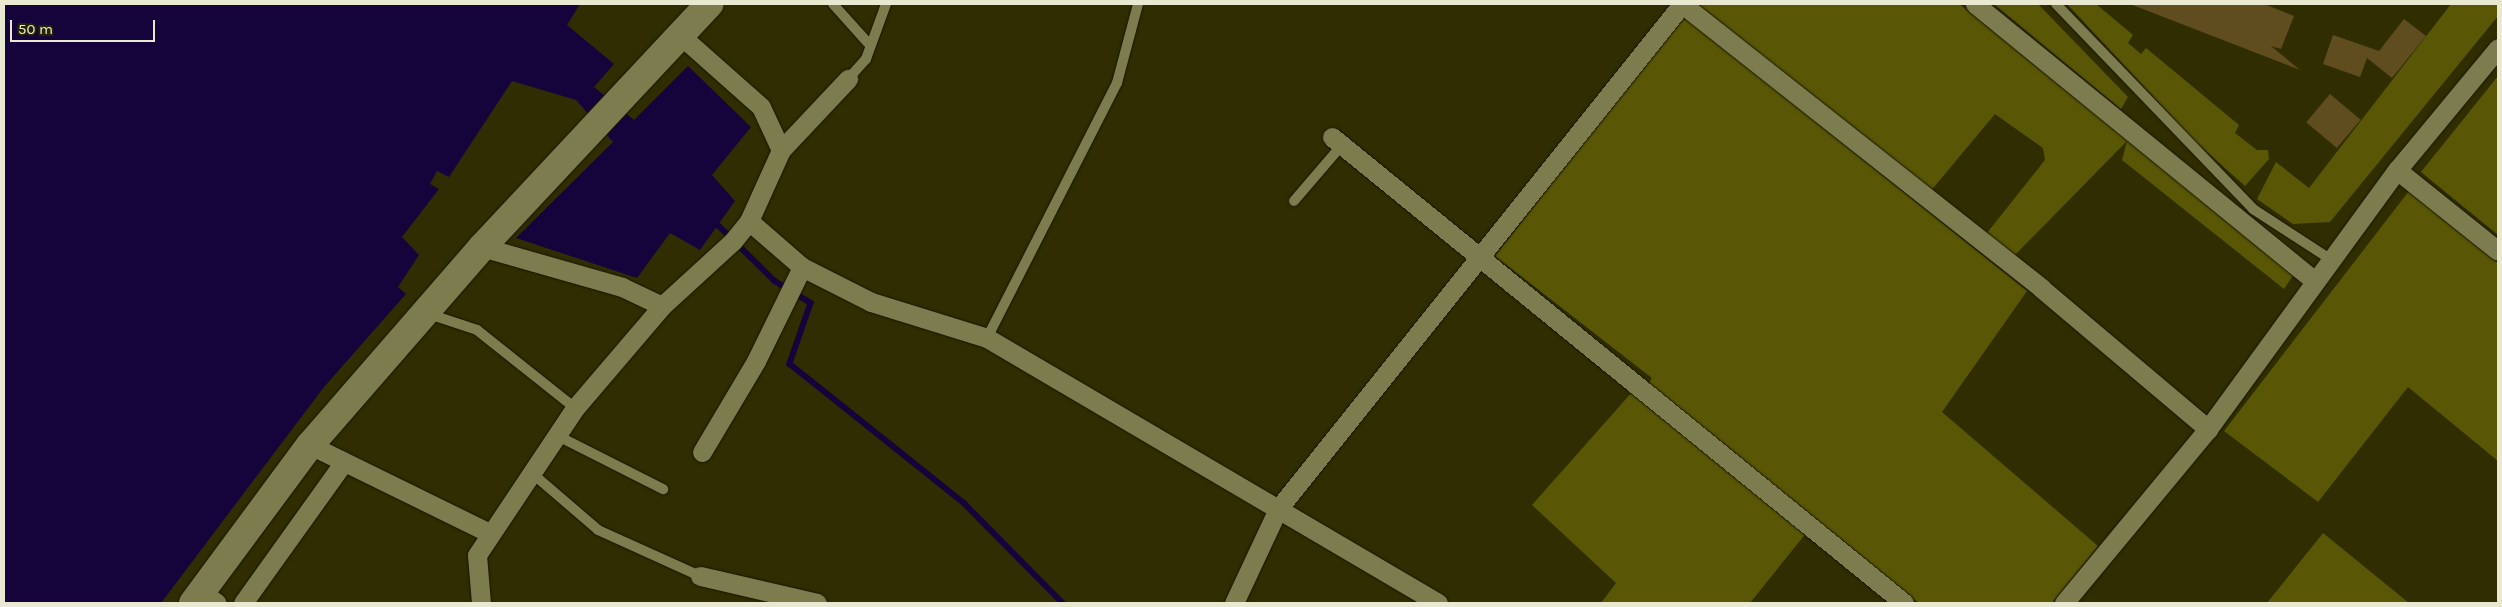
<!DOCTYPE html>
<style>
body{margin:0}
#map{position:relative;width:2502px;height:607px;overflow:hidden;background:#302e00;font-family:Karla,sans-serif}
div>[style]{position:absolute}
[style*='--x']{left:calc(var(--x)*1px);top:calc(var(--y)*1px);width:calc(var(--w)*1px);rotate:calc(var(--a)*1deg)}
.green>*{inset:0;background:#595706}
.water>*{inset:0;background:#15033c}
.stream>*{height:5.5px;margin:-2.75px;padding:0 2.75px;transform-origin:2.75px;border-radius:2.75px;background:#15033c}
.building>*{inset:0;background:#5f4d20;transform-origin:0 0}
.roads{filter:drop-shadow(0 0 1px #171601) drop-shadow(0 0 1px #171601)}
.lane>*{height:10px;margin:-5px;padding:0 5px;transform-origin:5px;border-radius:5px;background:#7c7c4e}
.street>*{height:19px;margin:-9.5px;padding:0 9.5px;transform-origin:9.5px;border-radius:9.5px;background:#7c7c4e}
.secondary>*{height:28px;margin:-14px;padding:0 14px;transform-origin:14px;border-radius:14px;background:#7c7c4e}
span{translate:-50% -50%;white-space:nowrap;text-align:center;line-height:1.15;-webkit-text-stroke:5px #252402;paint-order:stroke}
.frame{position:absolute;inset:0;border:5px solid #e9e9d1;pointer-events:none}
.scale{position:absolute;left:10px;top:20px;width:145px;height:22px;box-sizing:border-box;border:2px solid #e9e9d1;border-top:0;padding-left:6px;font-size:15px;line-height:18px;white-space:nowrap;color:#e9e9d1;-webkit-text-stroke:4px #252402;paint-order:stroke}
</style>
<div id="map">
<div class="green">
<i style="clip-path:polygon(1693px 4px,1959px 4px,2294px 274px,2284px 289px,2122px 160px,2127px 141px,2012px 258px,1987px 233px,2045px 160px,2043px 148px,1995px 114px,1929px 193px)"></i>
<i style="clip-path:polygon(1994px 4px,2038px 4px,2128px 97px,2121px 109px)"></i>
<i style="clip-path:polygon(2067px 4px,2096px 4px,2133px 35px,2128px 43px,2141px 54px,2146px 48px,2239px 125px,2235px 133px,2257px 150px,2268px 150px,2269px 159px,2245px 186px,2196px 142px)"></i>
<i style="clip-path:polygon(2451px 4px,2498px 4px,2498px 16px,2330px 222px,2293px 224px,2257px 199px,2276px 162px,2309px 188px)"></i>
<i style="clip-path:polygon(1683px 16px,2027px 291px,1942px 412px,2098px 546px,2052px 603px,1919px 603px,1646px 388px,1652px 378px,1495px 256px)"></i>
<i style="clip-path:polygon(2498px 76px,2498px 235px,2421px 172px)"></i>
<i style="clip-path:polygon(2409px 191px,2498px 263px,2498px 461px,2408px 387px,2318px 502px,2224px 431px)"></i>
<i style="clip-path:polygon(1633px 391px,1807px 532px,1750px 603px,1601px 603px,1616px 583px,1532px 505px)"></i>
<i style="clip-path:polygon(2323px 533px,2409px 603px,2267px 603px)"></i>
</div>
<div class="water">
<i style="clip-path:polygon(4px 4px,580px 4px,567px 25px,614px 64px,594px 87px,634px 120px,688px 66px,751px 127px,712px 175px,735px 201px,700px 250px,670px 233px,637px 278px,516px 238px,613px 142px,576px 100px,512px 81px,449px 177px,437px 171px,430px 184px,439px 189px,402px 237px,419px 255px,398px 287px,406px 294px,324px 387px,161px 603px,4px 603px)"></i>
</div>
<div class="stream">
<i style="--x:718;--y:225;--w:80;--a:44.5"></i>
<i style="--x:775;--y:281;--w:42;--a:31.4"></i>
<i style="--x:811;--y:303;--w:65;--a:109"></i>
<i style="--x:790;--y:364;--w:223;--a:38.6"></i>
<i style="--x:964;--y:503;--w:141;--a:45.3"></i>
</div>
<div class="building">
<i style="clip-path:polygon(2130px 4px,2264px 4px,2294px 16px,2281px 49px,2271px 46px,2300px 70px)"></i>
<i style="clip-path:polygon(2404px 19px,2426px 36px,2392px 78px,2367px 58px,2360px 77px,2323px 64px,2333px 35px,2379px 51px)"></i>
<i style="left:2330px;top:94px;width:40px;height:37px;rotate:40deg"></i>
</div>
<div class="roads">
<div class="lane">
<i style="--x:833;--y:4;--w:52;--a:48.1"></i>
<i style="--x:2056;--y:4;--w:284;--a:46.1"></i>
<i style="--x:2253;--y:209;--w:92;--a:33"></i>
<i style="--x:848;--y:79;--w:27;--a:-48"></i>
<i style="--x:866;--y:59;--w:59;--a:-70"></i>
<i style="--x:1294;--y:201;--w:74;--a:-49.4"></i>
<i style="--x:426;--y:313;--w:54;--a:18.4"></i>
<i style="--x:477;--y:330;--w:125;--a:38.5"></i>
<i style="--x:987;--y:338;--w:286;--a:-63"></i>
<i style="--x:1117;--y:83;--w:82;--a:-75.1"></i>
<i style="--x:558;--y:436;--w:118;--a:26.8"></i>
<i style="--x:533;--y:474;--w:86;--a:40.7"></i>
<i style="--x:598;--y:530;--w:112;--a:24.3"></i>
</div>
<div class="street">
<i style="--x:1682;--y:4;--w:458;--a:38.3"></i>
<i style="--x:2041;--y:288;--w:219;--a:40.2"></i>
<i style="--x:1975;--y:4;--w:437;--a:39.2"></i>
<i style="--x:680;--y:35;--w:108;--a:41.6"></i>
<i style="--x:761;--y:107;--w:47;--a:65.1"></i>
<i style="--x:1332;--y:137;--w:738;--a:39.17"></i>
<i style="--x:2397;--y:170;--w:129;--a:38.7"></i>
<i style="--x:749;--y:221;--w:70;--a:41"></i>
<i style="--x:802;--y:267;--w:77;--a:26.9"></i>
<i style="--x:871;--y:302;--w:121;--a:17.2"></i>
<i style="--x:987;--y:338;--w:523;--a:30.44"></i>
<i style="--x:482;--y:247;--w:146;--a:15.9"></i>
<i style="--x:622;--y:287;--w:44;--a:25.4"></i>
<i style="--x:310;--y:445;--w:200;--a:26.1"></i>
<i style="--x:702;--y:452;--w:106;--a:-59.3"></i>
<i style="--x:756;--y:361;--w:105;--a:-63.9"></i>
<i style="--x:700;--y:576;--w:120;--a:13"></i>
<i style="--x:201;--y:592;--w:19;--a:35"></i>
<i style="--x:243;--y:603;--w:173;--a:-54.4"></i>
<i style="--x:481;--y:603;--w:48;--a:-94.8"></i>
<i style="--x:477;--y:555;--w:177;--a:-56.3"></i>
<i style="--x:575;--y:408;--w:134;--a:-49.5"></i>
<i style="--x:662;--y:306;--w:96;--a:-42.5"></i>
<i style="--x:733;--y:241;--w:26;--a:-51"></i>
<i style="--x:749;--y:221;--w:78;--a:-65.7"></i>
<i style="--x:781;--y:150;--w:98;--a:-46.7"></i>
<i style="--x:1234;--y:603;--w:104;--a:-64.9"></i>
<i style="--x:1278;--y:509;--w:647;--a:-51.34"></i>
<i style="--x:2064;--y:603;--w:226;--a:-50.4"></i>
<i style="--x:2208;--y:429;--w:321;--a:-53.9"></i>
<i style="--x:2397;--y:170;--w:158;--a:-50.4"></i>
</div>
<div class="secondary">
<i style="--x:193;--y:603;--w:197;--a:-53.5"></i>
<i style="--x:310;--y:445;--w:262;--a:-49"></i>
<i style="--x:482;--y:247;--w:333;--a:-46.9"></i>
</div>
</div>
<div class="frame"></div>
<div class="scale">50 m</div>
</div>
